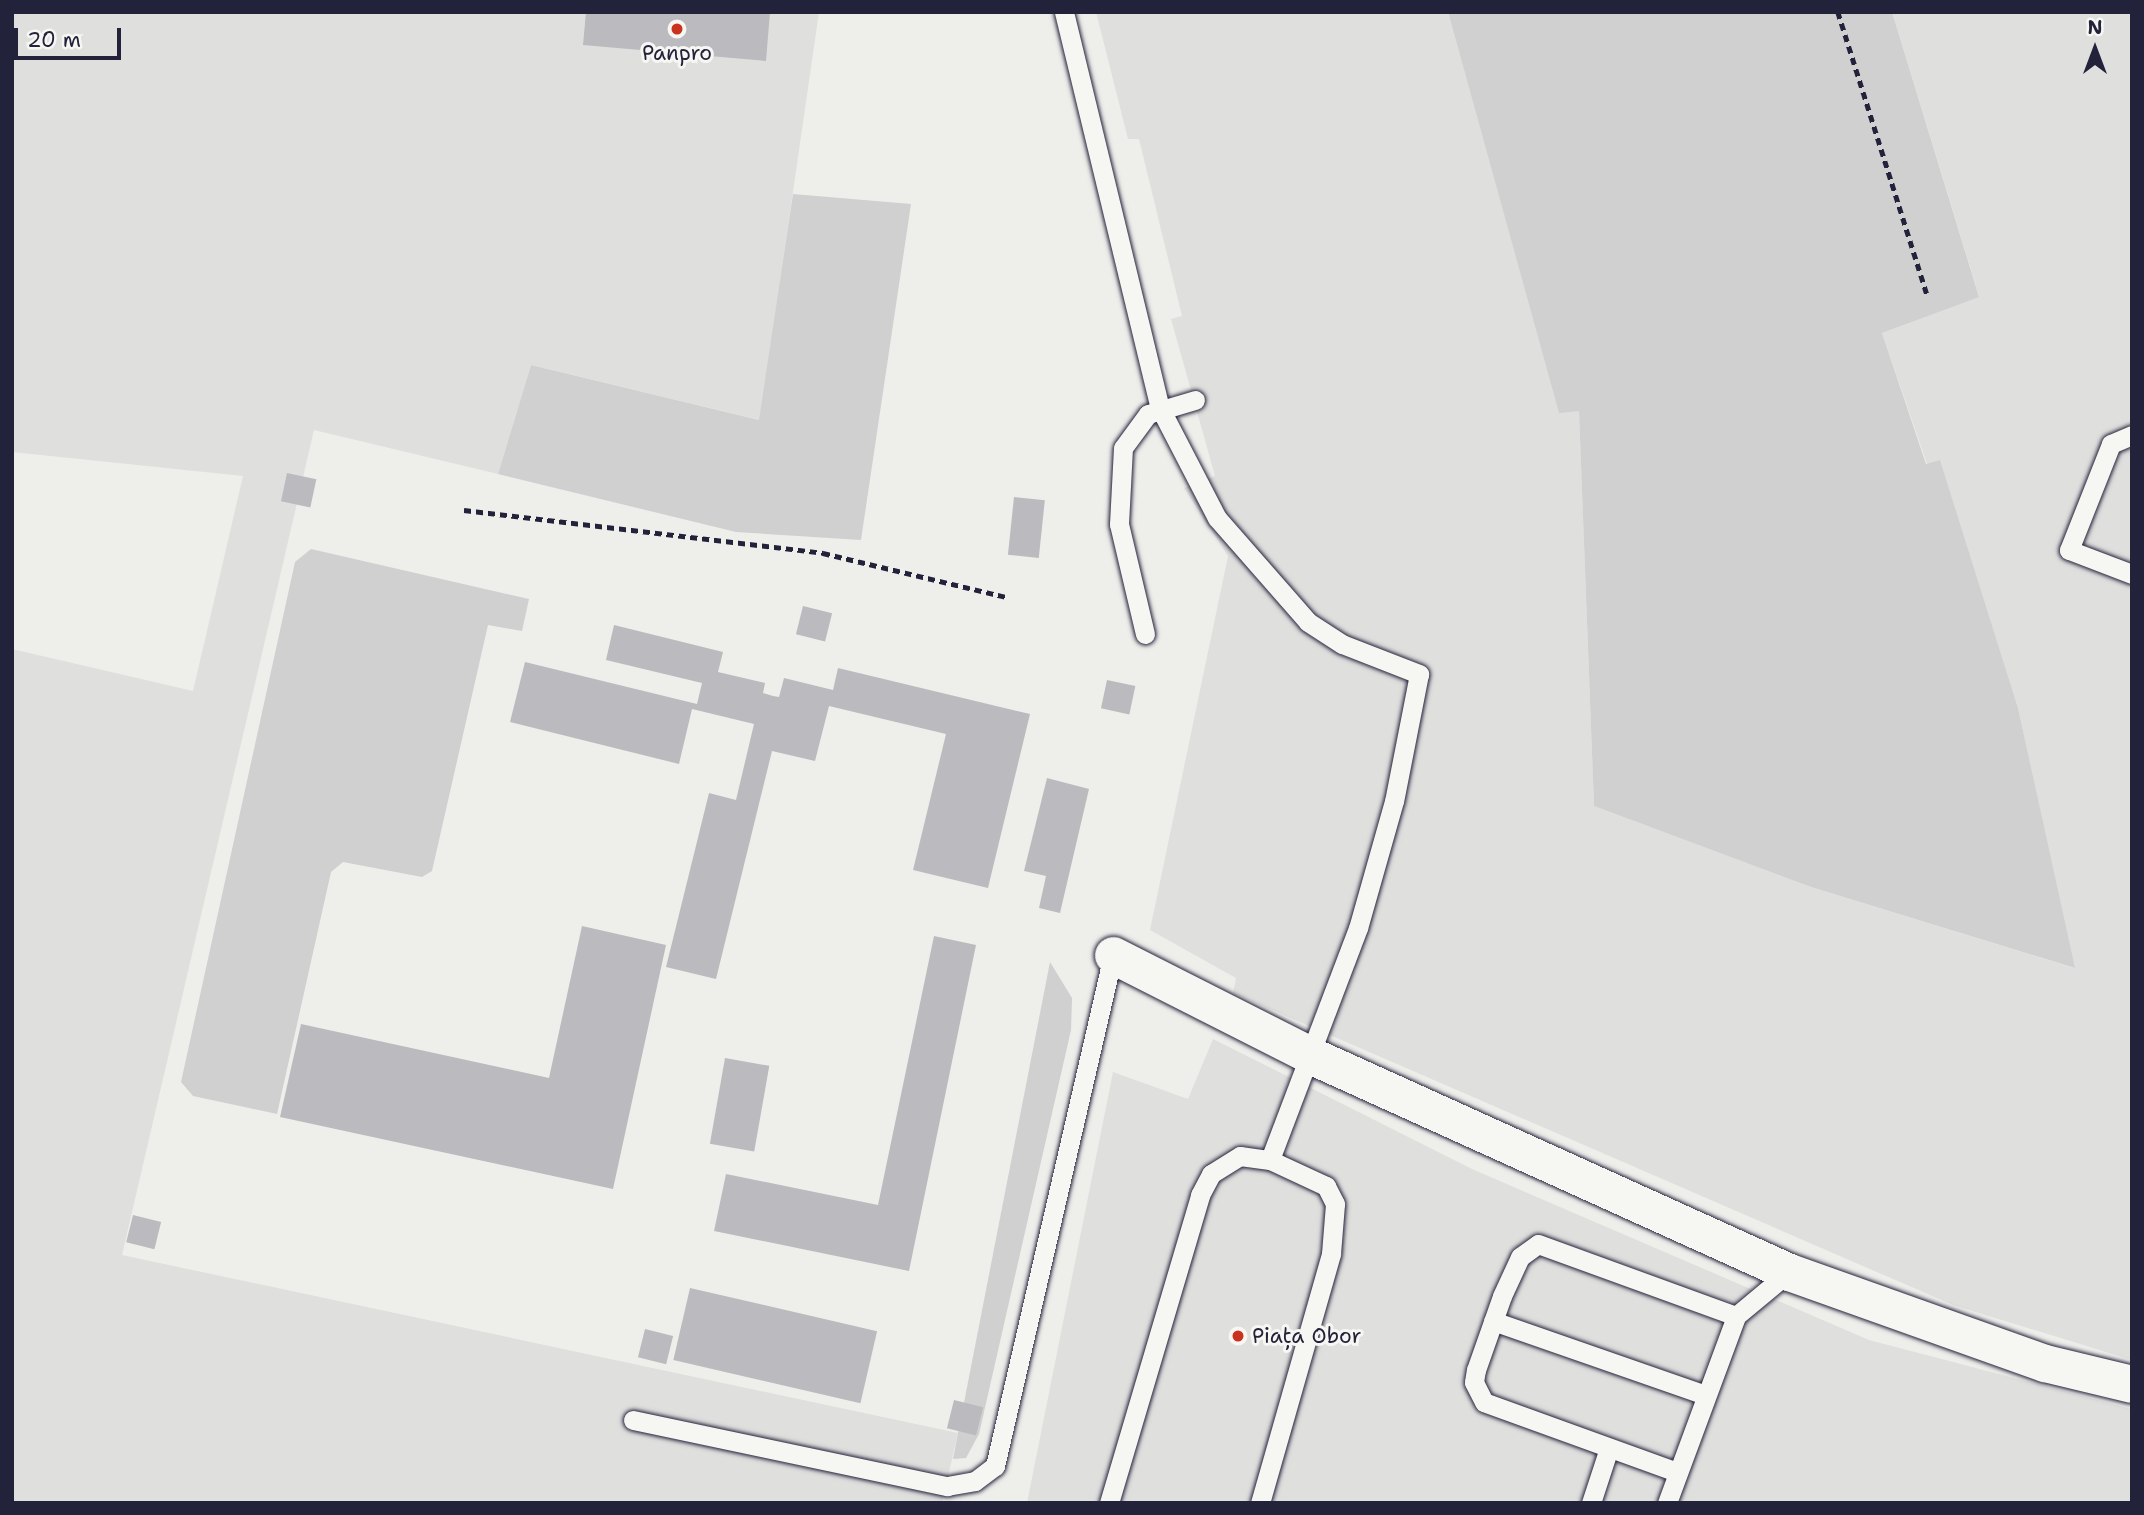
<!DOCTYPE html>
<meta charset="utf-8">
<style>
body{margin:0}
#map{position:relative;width:2144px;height:1515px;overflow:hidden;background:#eeeeeb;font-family:"Shantell Sans",sans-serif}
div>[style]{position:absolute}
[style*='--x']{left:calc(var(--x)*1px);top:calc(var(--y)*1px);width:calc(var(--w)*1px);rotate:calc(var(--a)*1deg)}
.built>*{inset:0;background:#dfdfde}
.green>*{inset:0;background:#d0d0d1}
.building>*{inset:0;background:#bbbbbf;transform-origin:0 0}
.path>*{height:4.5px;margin-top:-2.25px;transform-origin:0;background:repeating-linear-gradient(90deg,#22223b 0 7px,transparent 0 12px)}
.roads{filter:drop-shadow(0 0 2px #22223b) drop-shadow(0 0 2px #22223b)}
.service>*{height:19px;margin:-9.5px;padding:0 9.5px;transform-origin:9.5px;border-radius:9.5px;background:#f6f6f2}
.minor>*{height:37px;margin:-18.5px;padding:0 18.5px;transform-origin:18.5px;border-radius:18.5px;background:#f6f6f2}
.dots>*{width:19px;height:19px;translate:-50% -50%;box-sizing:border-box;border:4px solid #f6f6f2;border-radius:50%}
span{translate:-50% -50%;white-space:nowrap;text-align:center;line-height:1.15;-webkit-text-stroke:6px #f6f6f2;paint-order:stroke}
.poi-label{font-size:21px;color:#22223b}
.left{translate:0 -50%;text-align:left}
.frame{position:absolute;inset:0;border:14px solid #22223b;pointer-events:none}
.north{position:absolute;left:2060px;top:14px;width:70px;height:70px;-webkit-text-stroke:5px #f6f6f2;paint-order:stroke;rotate:0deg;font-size:19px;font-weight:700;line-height:28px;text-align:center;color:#22223b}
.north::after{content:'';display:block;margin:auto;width:24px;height:32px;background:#22223b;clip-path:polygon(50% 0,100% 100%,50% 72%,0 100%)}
.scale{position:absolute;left:14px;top:28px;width:107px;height:32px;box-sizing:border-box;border:4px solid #22223b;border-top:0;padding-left:9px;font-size:21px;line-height:24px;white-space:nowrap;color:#22223b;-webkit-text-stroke:5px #f6f6f2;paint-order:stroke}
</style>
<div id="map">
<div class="built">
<i style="clip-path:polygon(12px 12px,819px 12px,760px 420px,531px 365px,498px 474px,314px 430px,122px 1255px,958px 1433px,942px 1503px,12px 1503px,12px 649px,193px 691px,243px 476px,12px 452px)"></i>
<i style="clip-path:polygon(1096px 12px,1448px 12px,1559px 412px,1579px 410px,1594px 806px,1811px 887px,2074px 968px,2018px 708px,1940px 461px,1927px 464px,1882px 333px,1979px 296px,1892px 12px,2132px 12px,2132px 1360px,1953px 1305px,1233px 993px,1236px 978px,1150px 930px,1228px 556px,1184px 488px,1215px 476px,1171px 319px,1182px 316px,1139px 139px,1128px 139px)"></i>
<i style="clip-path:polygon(1213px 1039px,1472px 1169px,1869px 1340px,2132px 1409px,2132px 1503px,1027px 1503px,1113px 1072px,1188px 1099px)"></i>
</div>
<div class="green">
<i style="clip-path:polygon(1448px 12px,1892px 12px,1979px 297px,1882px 333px,1926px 464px,1940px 460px,2018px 708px,2075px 968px,1811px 887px,1594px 806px,1579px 411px,1559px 413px)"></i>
<i style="clip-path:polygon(793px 194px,911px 204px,861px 540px,736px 532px,498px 474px,531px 365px,759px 420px)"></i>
<i style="clip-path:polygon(311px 549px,529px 599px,522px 631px,488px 625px,432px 871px,422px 877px,343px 862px,331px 872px,277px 1114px,193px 1096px,181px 1082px,295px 562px)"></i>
<i style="clip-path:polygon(1050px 962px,1072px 998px,1071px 1030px,979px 1434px,966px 1458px,953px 1459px)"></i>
</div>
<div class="building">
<i style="clip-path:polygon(586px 12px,770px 12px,766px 61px,583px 45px)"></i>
<i style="left:287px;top:473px;width:30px;height:29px;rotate:12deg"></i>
<i style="left:1014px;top:497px;width:31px;height:58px;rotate:6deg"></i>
<i style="left:803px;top:606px;width:30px;height:29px;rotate:14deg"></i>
<i style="clip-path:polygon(614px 625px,723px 652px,718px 672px,765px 683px,763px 693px,773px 696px,779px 697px,784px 678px,833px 690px,838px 668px,1030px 714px,988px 888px,913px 870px,946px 734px,829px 706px,815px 761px,772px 751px,716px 979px,666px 967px,709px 793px,736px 800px,754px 724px,692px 709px,679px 764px,510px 722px,525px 662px,697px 704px,702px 683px,606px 660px)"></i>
<i style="left:1107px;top:680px;width:29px;height:29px;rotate:12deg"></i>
<i style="clip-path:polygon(1047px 778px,1089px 789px,1060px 913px,1039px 908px,1046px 876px,1024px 871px)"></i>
<i style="clip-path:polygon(582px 926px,666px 945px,613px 1189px,280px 1117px,301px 1024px,549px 1078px)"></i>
<i style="clip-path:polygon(934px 936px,976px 945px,909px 1271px,714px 1231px,726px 1174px,878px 1205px)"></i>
<i style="left:725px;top:1058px;width:45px;height:87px;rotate:10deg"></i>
<i style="left:133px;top:1215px;width:29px;height:28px;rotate:14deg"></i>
<i style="left:690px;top:1288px;width:192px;height:74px;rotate:13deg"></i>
<i style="left:645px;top:1329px;width:29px;height:29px;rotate:14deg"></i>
<i style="left:954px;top:1400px;width:30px;height:29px;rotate:14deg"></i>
</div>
<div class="path">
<i style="--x:1838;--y:12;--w:297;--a:72.5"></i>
<i style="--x:464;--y:510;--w:362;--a:6.8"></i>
<i style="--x:823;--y:553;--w:188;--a:13.5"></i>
</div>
<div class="roads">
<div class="service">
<i style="--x:1064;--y:12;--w:407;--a:76.4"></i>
<i style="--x:1160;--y:408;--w:124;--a:62.6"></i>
<i style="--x:1217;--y:518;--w:138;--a:48.8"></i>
<i style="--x:1308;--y:622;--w:40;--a:32.9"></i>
<i style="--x:1342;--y:644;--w:83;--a:21.3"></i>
<i style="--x:1419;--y:674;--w:129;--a:101.1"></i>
<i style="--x:1394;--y:801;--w:132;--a:105.8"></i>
<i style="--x:1358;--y:928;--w:248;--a:110.8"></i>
<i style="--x:2132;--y:435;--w:23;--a:157"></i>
<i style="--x:2111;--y:444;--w:114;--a:111.6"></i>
<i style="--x:2069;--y:550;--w:67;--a:20.9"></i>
<i style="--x:1145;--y:634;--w:113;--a:-103.3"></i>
<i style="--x:1119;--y:524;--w:76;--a:-87"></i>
<i style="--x:1123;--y:448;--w:42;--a:-53.7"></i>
<i style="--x:1148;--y:414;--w:49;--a:-16.6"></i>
<i style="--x:1493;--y:1321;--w:225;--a:19.2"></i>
<i style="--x:633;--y:1420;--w:321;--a:11.9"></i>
<i style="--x:947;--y:1486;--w:28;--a:-10"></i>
<i style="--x:975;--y:1481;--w:25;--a:-37"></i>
<i style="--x:995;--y:1466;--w:524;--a:-77"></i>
<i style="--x:1677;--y:1472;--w:205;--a:-160.1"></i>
<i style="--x:1484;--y:1402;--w:22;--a:-117"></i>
<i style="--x:1474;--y:1382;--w:12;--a:-81"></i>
<i style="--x:1476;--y:1370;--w:78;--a:-70.6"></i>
<i style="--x:1502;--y:1296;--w:43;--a:-65.2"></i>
<i style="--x:1520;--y:1257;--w:22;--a:-36"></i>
<i style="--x:1538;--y:1244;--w:211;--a:20"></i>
<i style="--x:1109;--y:1503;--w:321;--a:-73.5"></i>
<i style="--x:1200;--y:1195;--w:24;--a:-62"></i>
<i style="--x:1211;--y:1174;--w:34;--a:-32"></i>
<i style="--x:1240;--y:1156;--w:30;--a:8"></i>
<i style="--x:1270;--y:1160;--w:62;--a:24.9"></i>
<i style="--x:1326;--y:1186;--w:20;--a:63"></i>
<i style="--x:1335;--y:1204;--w:50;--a:94.6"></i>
<i style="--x:1331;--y:1254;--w:259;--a:105.9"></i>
<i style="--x:1591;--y:1503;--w:58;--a:-71.9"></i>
<i style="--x:1667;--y:1503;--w:199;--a:-69.7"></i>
<i style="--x:1736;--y:1316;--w:69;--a:-39.7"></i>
</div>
<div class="minor">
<i style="--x:1113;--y:955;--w:223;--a:26.9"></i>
<i style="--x:1312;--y:1056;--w:524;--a:24.36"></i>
<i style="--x:1789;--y:1272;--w:272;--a:19.6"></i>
<i style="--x:2045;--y:1363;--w:89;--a:13.6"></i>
</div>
</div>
<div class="dots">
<i style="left:677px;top:29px;background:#c8321e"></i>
<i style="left:1238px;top:1336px;background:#c8321e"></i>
</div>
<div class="poi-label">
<span style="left:677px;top:53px">Panpro</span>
<span class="left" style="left:1252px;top:1336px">Piața Obor</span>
</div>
<div class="frame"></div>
<div class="north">N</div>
<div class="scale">20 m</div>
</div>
